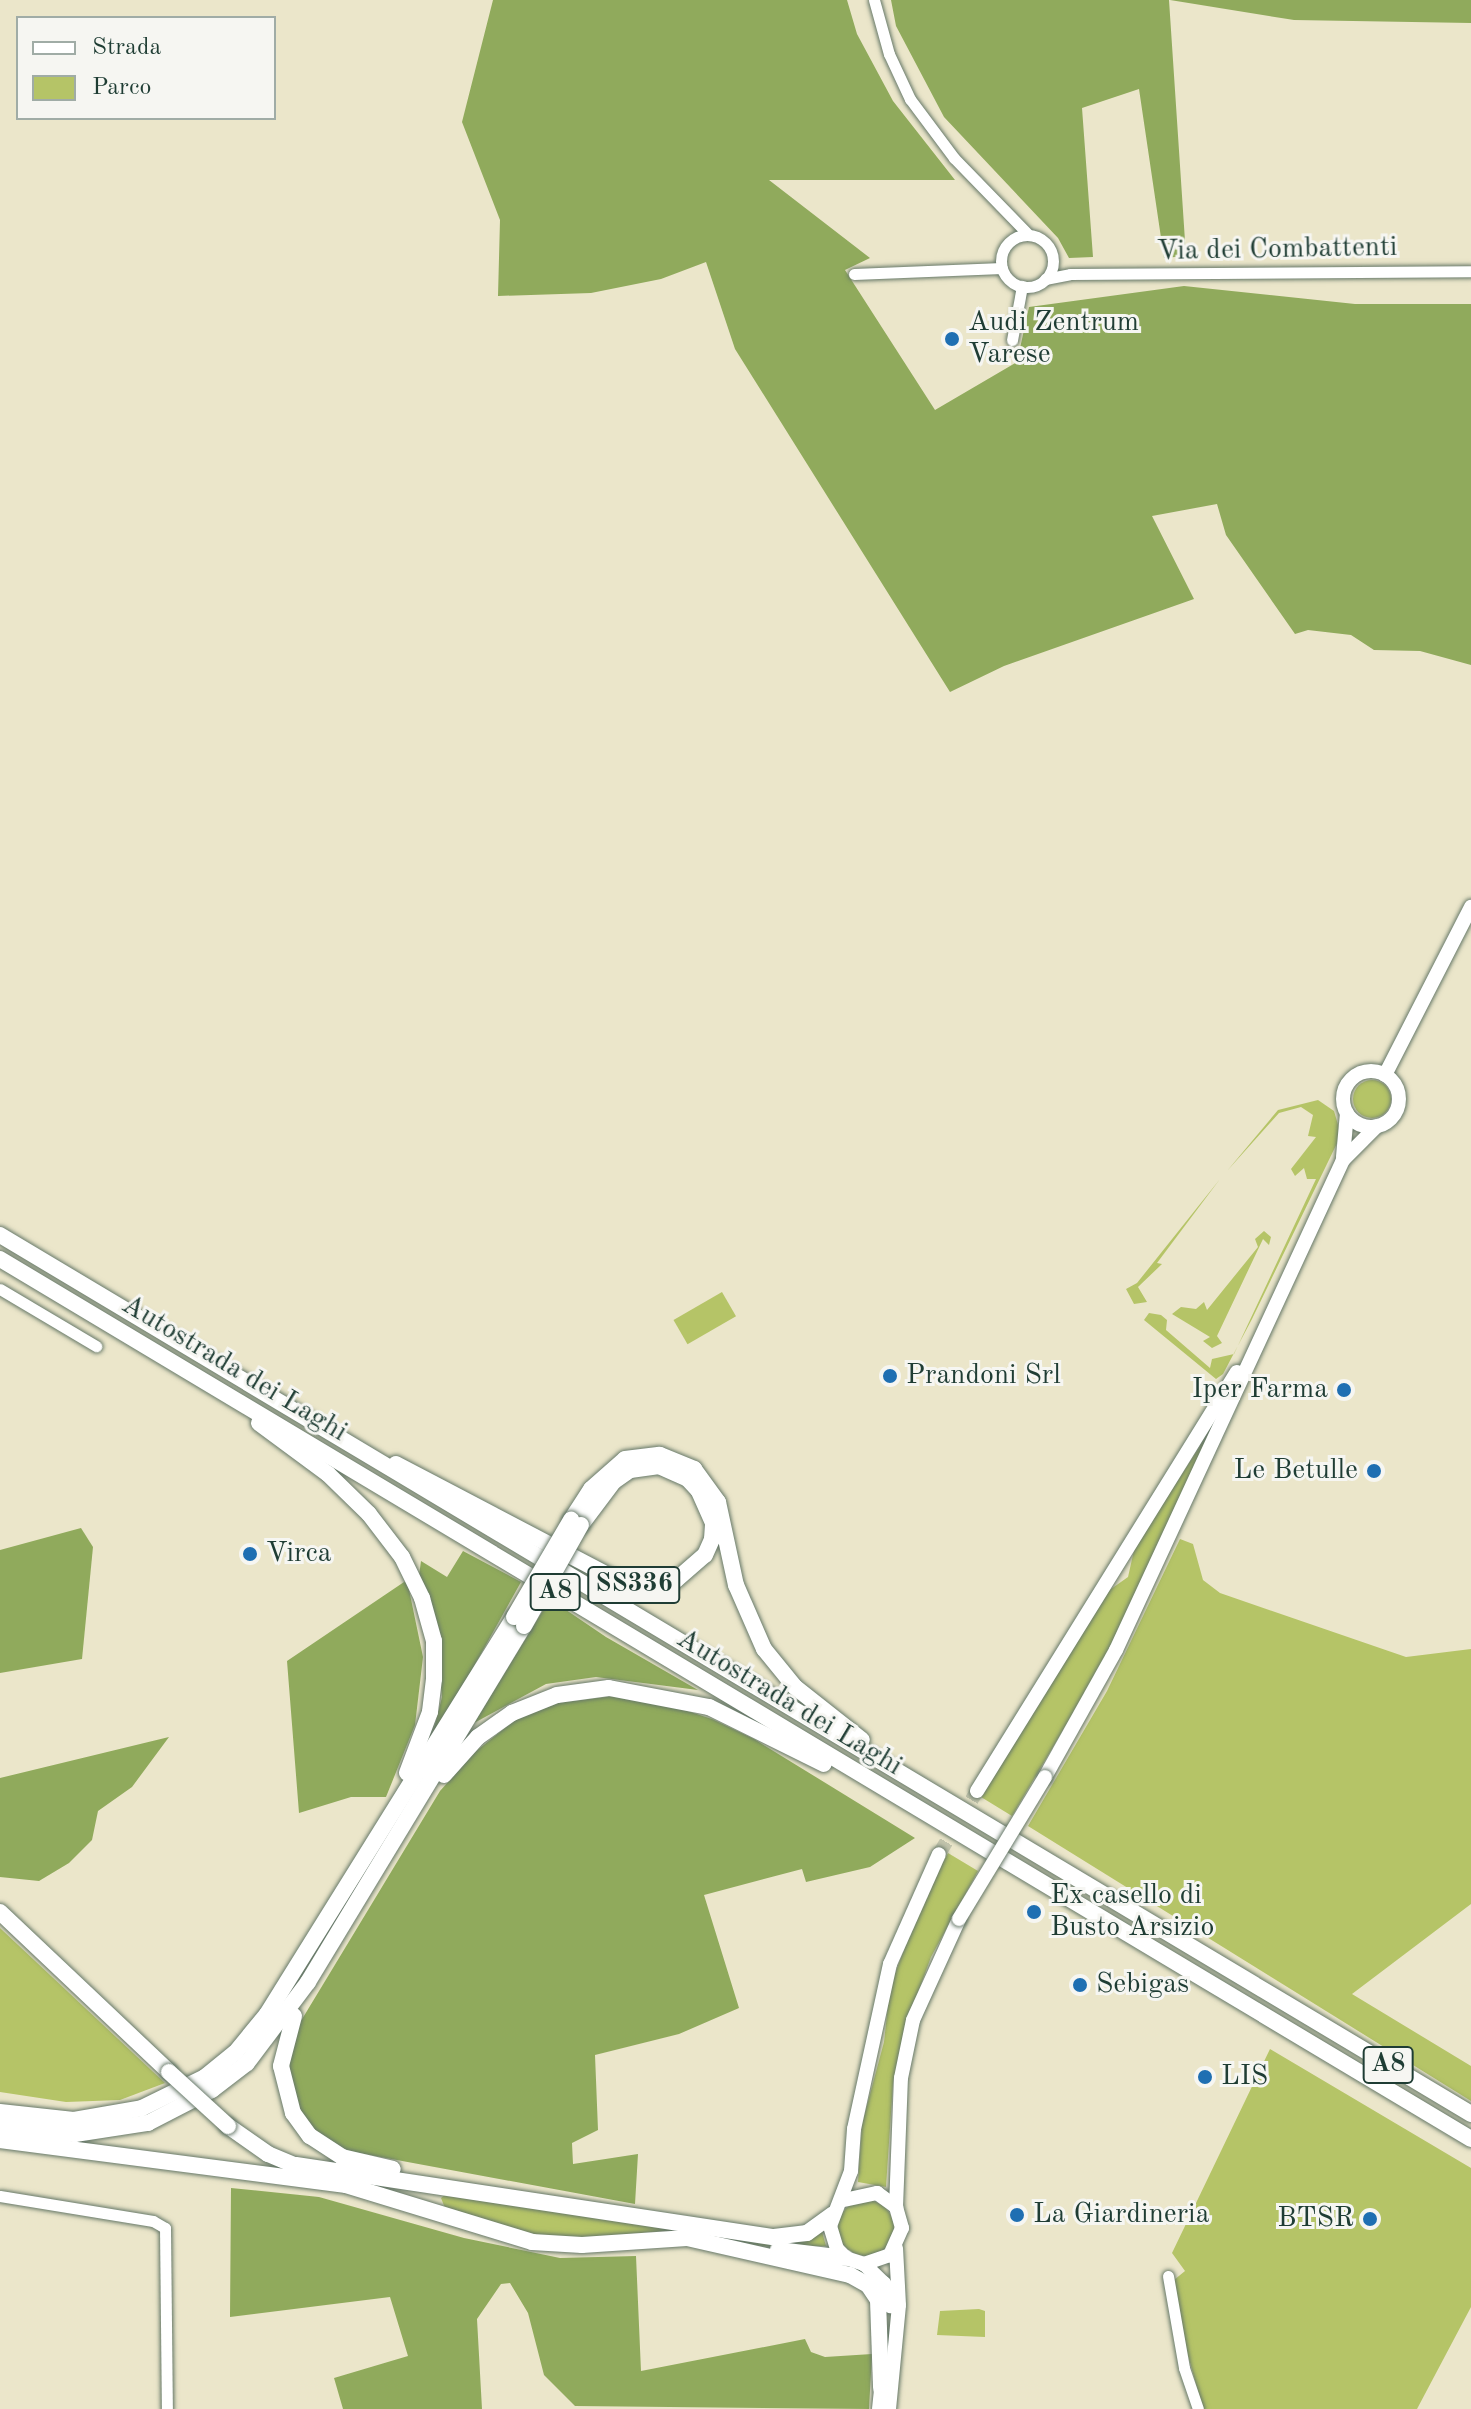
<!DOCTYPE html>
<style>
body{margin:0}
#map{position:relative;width:1471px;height:2409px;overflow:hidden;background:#ebe6ca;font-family:"Old Standard TT",serif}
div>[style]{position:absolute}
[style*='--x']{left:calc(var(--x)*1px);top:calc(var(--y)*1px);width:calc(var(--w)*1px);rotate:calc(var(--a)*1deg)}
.green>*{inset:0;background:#b5c467;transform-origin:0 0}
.round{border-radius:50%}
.forest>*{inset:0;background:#90aa5c}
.major-tunnel>*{height:14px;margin-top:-7px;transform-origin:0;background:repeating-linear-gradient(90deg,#c2c4ac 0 14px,transparent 0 21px)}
.roads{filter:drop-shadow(0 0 2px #667868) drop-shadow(0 0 2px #667868)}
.minor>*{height:11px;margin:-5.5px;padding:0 5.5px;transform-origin:5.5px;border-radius:5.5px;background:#fff}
.minor>.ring{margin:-5.5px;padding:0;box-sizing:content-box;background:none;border:11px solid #fff;border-radius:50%}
.major>*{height:14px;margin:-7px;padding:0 7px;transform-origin:7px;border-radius:7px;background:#fff}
.major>.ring{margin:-7px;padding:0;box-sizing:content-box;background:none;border:14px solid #fff;border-radius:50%}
.highway>*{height:16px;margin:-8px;padding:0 8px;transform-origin:8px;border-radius:8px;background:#fff}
.bridges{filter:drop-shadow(0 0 2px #667868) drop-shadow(0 0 2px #667868)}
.major-bridge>*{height:14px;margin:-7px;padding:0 7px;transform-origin:7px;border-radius:7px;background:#fff}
.highway-bridge>*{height:16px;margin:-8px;padding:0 8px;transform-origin:8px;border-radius:8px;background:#fff}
.dots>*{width:22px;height:22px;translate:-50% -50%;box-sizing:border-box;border:4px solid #f6f6f2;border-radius:50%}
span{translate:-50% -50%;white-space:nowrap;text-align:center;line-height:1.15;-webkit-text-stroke:6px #f6f6f2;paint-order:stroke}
.shield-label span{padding:2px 6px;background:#f6f6f2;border:2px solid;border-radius:6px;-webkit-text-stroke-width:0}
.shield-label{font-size:26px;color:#1f3d34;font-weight:700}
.street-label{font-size:28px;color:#1f3d34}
.poi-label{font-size:28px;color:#1f3d34}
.left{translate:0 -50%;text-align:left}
.right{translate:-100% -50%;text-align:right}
.legend{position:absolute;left:16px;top:16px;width:260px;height:104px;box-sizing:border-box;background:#f6f6f2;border:2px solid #a0aca6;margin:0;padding:10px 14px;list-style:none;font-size:24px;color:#1f3d34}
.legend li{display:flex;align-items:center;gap:16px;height:40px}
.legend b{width:40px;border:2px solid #a0aca6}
</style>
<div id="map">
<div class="green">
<i class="round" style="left:1353px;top:1080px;width:38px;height:38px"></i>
<i style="clip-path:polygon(1318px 1100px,1334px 1111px,1341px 1135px,1252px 1319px,1223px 1374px,1216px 1379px,1144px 1320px,1149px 1313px,1161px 1315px,1167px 1320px,1166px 1330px,1210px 1368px,1212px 1359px,1234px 1354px,1316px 1179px,1307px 1179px,1304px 1168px,1295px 1176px,1291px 1169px,1316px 1137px,1308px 1136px,1313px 1115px,1301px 1107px,1279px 1113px,1227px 1171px,1278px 1110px)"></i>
<i style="clip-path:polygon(1220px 1179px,1157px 1263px,1162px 1264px,1138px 1287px,1147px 1302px,1134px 1304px,1126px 1289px,1137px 1283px)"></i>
<i style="clip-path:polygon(1264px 1231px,1271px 1237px,1269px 1245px,1263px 1239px,1217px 1336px,1222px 1343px,1212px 1348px,1203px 1341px,1210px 1337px,1172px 1314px,1181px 1307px,1196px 1309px,1204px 1302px,1207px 1310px,1258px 1247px,1255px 1239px)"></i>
<i style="left:722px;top:1292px;width:28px;height:56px;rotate:60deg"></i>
<i style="clip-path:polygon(1212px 1428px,1107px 1656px,1012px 1816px,981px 1797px,1104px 1594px,1128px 1577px,1135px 1546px)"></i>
<i style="clip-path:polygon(1180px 1539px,1193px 1544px,1203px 1580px,1220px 1593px,1406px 1657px,1471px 1649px,1471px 1904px,1352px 1994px,1471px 2066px,1471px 2101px,1028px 1826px,1107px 1691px)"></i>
<i style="clip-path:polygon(948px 1853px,978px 1871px,931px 1957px,905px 2028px,893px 2083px,886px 2187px,858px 2182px,862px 2124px,884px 2042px,890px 1987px,927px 1889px)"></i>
<i style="clip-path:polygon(0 1928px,165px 2083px,120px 2100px,66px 2102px,0 2092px)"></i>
<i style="clip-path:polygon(1270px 2049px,1471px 2168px,1471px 2307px,1417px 2409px,1203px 2409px,1184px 2341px,1174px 2280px,1185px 2271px,1172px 2253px)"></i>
<i style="clip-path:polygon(447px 2193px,783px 2244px,822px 2232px,826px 2246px,764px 2246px,663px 2231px,586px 2238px,536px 2236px,445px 2208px,441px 2198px)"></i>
<i class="round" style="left:838px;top:2200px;width:56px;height:56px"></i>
<i style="clip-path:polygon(979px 2309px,985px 2311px,985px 2337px,937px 2335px,940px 2311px)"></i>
</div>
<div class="forest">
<i style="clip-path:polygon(493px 0,847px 0,857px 34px,893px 101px,955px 180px,769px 180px,870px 258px,845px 270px,935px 410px,1017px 362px,1029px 307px,1184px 286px,1355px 304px,1471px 304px,1471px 665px,1420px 651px,1374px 650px,1351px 635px,1308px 630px,1295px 634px,1226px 535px,1217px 504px,1152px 516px,1194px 599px,1004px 666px,950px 692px,735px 349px,706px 262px,661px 279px,591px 293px,498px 296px,500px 220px,462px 122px)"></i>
<i style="clip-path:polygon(891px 0,1169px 0,1186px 256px,1164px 258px,1139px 89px,1082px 108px,1093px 257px,1069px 258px,1058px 238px,944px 117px,896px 26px)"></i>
<i style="clip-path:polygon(1170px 0,1471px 0,1471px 23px,1294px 20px)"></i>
<i style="clip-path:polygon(81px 1528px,93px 1547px,82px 1659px,0 1673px,0 1550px)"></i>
<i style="clip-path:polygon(463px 1551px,521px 1582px,430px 1745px,442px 1697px,437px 1641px,419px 1576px,421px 1561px,447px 1577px)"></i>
<i style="clip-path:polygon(407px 1580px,423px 1657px,415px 1725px,386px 1797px,351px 1797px,299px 1813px,287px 1661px)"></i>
<i style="clip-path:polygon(550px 1599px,606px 1637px,698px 1690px,596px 1677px,546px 1684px,474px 1723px)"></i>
<i style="clip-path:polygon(614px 1696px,666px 1704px,712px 1719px,754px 1739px,915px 1838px,870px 1867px,806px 1882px,802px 1869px,704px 1895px,739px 2008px,679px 2034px,595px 2055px,598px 2130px,572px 2143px,573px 2164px,638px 2154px,635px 2204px,343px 2150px,316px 2133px,294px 2103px,287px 2044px,440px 1791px,475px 1752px,515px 1720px,549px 1704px)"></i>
<i style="clip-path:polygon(169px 1737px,132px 1787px,98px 1811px,92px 1840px,69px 1863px,39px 1881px,0 1877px,0 1778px)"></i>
<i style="clip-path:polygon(231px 2188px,319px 2197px,464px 2238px,560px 2258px,636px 2256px,641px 2371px,805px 2339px,811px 2352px,825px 2357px,872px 2354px,869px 2409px,575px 2406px,544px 2375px,528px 2313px,510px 2283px,501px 2284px,477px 2319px,482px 2409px,343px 2409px,334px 2378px,408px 2356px,390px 2297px,230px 2317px)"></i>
</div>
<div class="major-tunnel">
<i style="--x:939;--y:1854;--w:74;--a:-58.9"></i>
</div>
<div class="roads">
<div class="minor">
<i style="--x:874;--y:0;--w:56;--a:74.5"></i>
<i style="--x:889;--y:54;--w:50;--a:65"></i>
<i style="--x:910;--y:99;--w:74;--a:53.3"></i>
<i style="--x:954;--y:158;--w:107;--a:45.8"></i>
<i class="ring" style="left:1001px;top:235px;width:41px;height:41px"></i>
<i style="--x:854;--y:274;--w:148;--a:-2.3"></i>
<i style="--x:1045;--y:279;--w:25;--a:-11"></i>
<i style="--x:1070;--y:274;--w:401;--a:-0.4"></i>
<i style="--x:1012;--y:340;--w:55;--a:-79.5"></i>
<i style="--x:0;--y:1289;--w:112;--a:30.7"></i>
<i style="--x:0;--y:2196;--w:155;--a:9.3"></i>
<i style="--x:153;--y:2221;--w:14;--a:30"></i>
<i style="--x:165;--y:2228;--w:181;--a:89.4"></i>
<i style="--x:1168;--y:2276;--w:93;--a:80.1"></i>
<i style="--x:1184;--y:2368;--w:43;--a:71.1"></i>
</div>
<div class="major">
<i class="ring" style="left:1343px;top:1071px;width:42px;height:42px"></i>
<i style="--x:1385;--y:1075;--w:189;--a:-62.9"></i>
<i style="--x:1343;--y:1157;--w:44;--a:-84.8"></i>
<i style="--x:1045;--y:1777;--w:145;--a:-60.8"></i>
<i style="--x:1116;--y:1650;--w:540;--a:-65.14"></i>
<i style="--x:1343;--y:1160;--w:48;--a:-45"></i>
<i style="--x:977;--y:1791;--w:493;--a:-58.2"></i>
<i style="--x:844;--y:2200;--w:34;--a:-12"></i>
<i style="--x:877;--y:2193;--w:24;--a:36"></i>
<i style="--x:896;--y:2207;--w:22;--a:74"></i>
<i style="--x:902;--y:2228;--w:30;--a:114"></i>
<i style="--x:890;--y:2255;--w:28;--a:161"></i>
<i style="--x:864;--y:2264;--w:19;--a:-162"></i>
<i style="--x:846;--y:2258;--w:13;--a:-135"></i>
<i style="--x:837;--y:2249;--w:24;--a:-107"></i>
<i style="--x:830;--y:2226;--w:59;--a:-69.1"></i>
<i style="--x:851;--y:2171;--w:42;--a:-85.9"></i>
<i style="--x:854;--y:2129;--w:169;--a:-77.7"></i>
<i style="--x:890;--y:1964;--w:120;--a:-66"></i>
<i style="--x:896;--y:2207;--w:129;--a:-87.8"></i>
<i style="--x:901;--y:2078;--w:59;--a:-78.3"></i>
<i style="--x:913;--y:2020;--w:111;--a:-65.5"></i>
<i style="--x:864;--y:2264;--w:28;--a:44"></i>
<i style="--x:884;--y:2283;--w:24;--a:75"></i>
<i style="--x:879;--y:2409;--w:31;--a:-84"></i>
<i style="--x:889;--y:2409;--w:104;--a:-84.5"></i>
<i style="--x:899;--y:2305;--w:57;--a:-93"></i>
</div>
<div class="highway">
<i style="--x:0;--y:1235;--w:1714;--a:30.86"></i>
<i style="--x:0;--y:1259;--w:1714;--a:30.89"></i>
<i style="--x:259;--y:1423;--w:86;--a:36.5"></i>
<i style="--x:328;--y:1474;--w:57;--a:44.3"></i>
<i style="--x:369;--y:1514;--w:54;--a:52.5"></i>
<i style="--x:402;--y:1557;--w:46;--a:64"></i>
<i style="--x:422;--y:1598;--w:45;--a:74.4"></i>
<i style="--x:434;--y:1641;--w:38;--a:90"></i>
<i style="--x:434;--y:1679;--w:33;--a:97"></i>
<i style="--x:430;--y:1712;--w:65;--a:110.7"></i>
<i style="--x:396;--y:1464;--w:245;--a:27.7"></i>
<i style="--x:613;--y:1578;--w:24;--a:17"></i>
<i style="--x:636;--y:1585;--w:40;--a:-7.1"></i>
<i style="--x:676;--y:1580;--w:38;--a:-41"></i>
<i style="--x:705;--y:1555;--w:17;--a:-66"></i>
<i style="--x:712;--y:1539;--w:16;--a:-86"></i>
<i style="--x:713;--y:1523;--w:35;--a:-114"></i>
<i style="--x:699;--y:1491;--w:16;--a:-133"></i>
<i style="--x:688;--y:1479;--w:32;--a:-156"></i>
<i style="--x:659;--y:1466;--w:29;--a:172"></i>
<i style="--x:630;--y:1470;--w:19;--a:145"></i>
<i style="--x:614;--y:1481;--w:55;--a:126.9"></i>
<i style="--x:571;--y:1520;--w:37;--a:-57"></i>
<i style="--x:591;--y:1489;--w:45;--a:-41.4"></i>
<i style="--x:625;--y:1459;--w:35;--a:-7"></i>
<i style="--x:660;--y:1455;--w:37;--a:22"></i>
<i style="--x:694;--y:1469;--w:41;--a:54"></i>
<i style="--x:718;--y:1502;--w:85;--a:77.8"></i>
<i style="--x:736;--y:1585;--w:70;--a:66.4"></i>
<i style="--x:764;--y:1649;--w:49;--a:50.8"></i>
<i style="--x:795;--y:1687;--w:85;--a:38.3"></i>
<i style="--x:444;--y:1775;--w:51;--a:-48.2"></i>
<i style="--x:478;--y:1737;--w:42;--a:-35.2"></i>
<i style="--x:512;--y:1713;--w:48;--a:-21.8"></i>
<i style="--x:557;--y:1695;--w:52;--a:-7.7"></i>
<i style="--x:609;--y:1688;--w:102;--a:10.8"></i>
<i style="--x:709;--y:1707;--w:128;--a:26.4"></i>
<i style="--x:0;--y:1912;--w:233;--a:43.4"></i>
<i style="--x:294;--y:2016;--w:52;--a:104.6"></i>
<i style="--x:281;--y:2066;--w:49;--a:75.7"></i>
<i style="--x:293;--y:2113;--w:29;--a:54"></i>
<i style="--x:310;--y:2136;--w:38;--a:33"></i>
<i style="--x:342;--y:2157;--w:52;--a:13.2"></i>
<i style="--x:0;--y:2112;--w:74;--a:6.2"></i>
<i style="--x:74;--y:2120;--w:69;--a:-10"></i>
<i style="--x:142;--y:2108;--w:70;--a:-26.2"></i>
<i style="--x:205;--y:2077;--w:38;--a:-39"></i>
<i style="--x:235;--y:2053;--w:50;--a:-50.6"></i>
<i style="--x:267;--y:2014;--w:468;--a:-58.1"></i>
<i style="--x:228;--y:2126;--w:49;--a:35"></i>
<i style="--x:268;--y:2154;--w:39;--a:23"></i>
<i style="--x:0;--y:2127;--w:75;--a:5.3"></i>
<i style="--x:75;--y:2134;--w:74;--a:-8.6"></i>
<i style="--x:148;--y:2123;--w:72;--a:-27.3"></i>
<i style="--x:212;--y:2090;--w:44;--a:-37.6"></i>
<i style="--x:247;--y:2063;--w:101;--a:-53"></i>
<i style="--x:308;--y:1982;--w:416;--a:-58.8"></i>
<i style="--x:0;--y:2140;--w:349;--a:7.4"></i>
<i style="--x:346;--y:2185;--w:195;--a:17"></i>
<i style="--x:532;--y:2242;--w:50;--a:3.4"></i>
<i style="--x:582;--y:2245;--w:105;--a:-3.8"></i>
<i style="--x:687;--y:2238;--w:167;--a:12.8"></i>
<i style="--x:850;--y:2275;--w:21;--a:29"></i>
<i style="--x:868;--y:2285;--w:18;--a:56"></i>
<i style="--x:878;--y:2300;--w:88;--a:88"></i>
<i style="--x:296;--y:2165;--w:483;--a:8.6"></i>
<i style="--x:774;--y:2237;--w:33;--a:-7"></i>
<i style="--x:807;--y:2233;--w:32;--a:-36"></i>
<i style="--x:778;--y:2250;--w:68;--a:6.7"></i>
</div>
</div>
<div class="bridges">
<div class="major-bridge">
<i style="--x:959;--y:1919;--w:166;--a:-58.8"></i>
</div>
<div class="highway-bridge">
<i style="--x:514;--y:1617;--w:113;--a:-59.6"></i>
<i style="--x:524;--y:1626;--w:116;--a:-60.6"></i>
<i style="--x:169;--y:2072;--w:80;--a:42.5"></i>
</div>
</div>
<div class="dots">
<i style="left:952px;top:339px;background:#1f6fb2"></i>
<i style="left:890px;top:1376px;background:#1f6fb2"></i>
<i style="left:1344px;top:1390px;background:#1f6fb2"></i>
<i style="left:1374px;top:1471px;background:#1f6fb2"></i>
<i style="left:250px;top:1554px;background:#1f6fb2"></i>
<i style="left:1034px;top:1912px;background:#1f6fb2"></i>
<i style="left:1080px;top:1985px;background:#1f6fb2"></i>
<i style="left:1205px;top:2077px;background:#1f6fb2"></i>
<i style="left:1017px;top:2215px;background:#1f6fb2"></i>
<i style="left:1370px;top:2219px;background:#1f6fb2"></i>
</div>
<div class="shield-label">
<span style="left:634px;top:1585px">SS336</span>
<span style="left:555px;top:1592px">A8</span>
<span style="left:1388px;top:2065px">A8</span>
</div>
<div class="street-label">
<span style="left:1277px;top:250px;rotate:-1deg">Via dei Combattenti</span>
<span style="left:234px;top:1369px;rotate:31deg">Autostrada dei Laghi</span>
<span style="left:789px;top:1703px;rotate:31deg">Autostrada dei Laghi</span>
</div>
<div class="poi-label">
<span class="left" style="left:968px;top:339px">Audi Zentrum<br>Varese</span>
<span class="left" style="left:906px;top:1376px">Prandoni Srl</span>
<span class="right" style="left:1328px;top:1390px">Iper Farma</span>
<span class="right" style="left:1358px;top:1471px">Le Betulle</span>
<span class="left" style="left:266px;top:1554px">Virca</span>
<span class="left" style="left:1050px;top:1912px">Ex casello di<br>Busto Arsizio</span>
<span class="left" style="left:1096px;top:1985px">Sebigas</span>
<span class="left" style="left:1221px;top:2077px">LIS</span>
<span class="left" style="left:1033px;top:2215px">La Giardineria</span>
<span class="right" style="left:1354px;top:2219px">BTSR</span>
</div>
<ul class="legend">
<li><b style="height:10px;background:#fff"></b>Strada</li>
<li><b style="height:22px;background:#b5c467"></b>Parco</li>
</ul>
</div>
